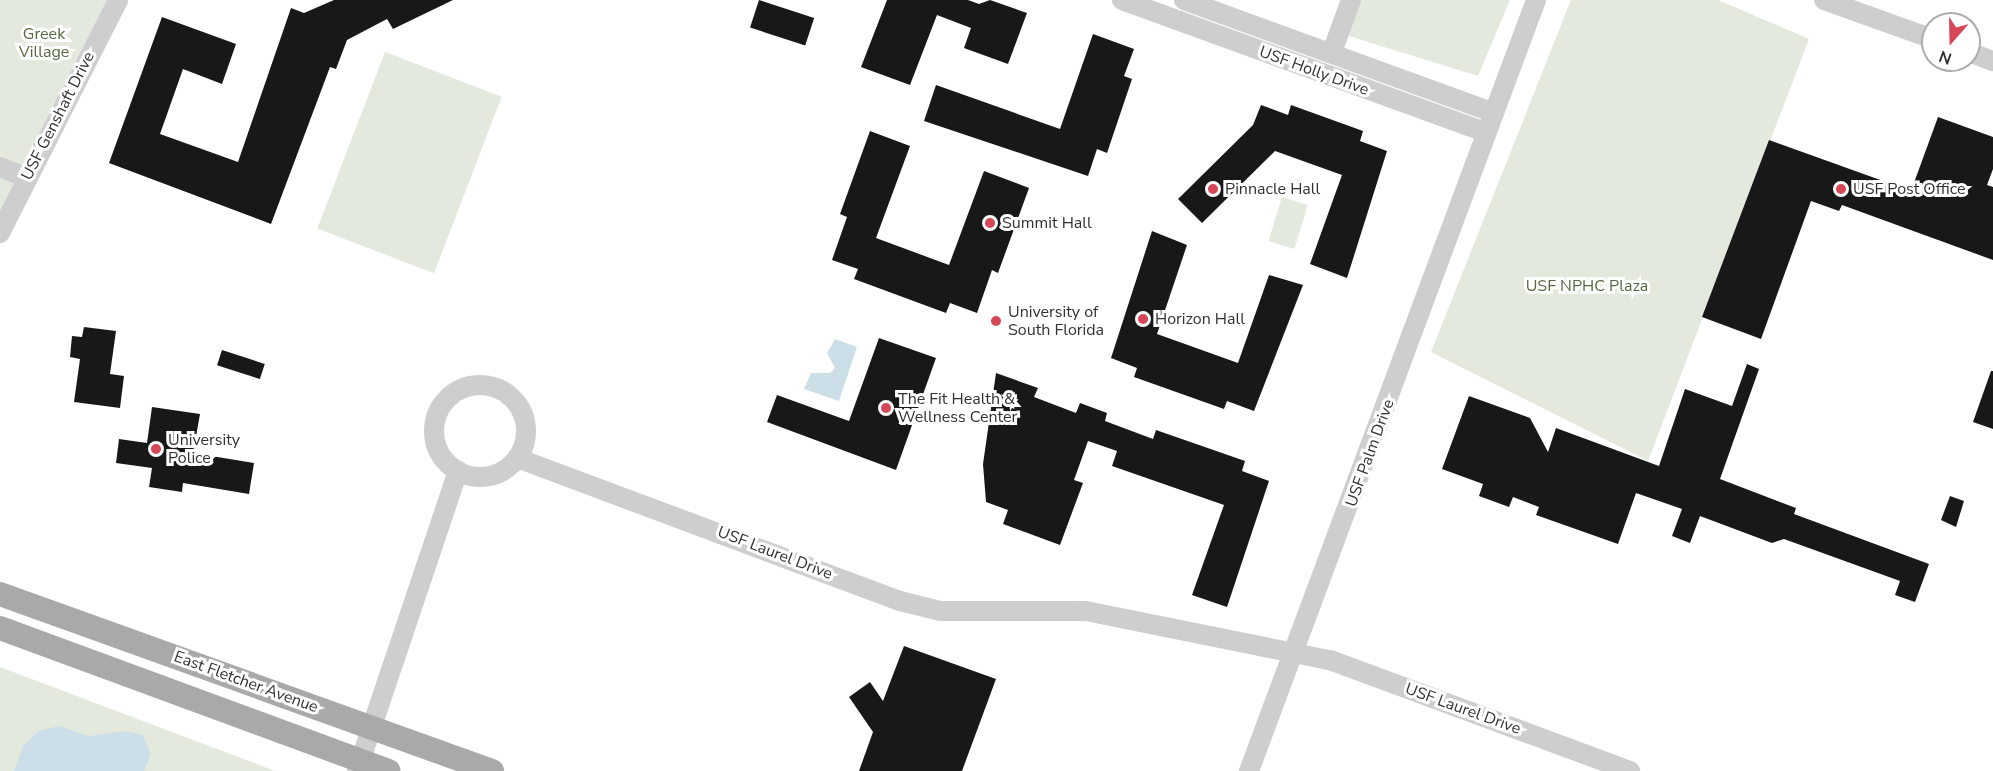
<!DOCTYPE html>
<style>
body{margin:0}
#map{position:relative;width:1993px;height:771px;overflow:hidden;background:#fff;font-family:"Nunito Sans",sans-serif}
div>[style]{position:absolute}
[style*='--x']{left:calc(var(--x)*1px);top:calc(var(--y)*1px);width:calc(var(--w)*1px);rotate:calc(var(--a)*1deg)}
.green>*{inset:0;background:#e4e9de;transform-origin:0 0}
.water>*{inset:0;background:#ccdfe8}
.building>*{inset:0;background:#181818;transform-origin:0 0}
.minor>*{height:20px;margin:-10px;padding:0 10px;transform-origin:10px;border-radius:10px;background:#cecece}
.minor>.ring{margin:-10px;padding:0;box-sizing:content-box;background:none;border:20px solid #cecece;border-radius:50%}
.major>*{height:24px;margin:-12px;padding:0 12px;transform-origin:12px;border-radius:12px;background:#a9a9a9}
.dots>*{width:16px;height:16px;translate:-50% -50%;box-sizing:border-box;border:3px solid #fff;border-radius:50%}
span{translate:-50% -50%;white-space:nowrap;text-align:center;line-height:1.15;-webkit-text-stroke:6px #fff;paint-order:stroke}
.park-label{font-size:16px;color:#566942}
.street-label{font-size:16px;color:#313131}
.poi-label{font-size:16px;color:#313131}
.left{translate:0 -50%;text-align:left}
.north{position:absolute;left:1921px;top:12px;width:60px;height:60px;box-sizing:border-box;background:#fff;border:2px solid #adadad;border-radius:50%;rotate:200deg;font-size:16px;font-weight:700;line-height:24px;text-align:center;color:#313131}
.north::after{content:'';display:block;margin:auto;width:21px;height:27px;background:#d54656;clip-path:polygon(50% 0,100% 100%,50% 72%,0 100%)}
</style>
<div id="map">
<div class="green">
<i style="clip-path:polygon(0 0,114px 0,0 225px)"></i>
<i style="clip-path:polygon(1352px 0,1510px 0,1478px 76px,1339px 33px)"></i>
<i style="clip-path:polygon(1571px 0,1718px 0,1809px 39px,1648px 461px,1431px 352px)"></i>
<i style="left:385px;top:52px;width:125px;height:189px;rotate:21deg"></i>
<i style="left:1282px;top:197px;width:27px;height:46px;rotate:17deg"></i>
<i style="clip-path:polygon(0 667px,275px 771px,0 771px)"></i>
</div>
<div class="water">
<i style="clip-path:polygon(835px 339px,857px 347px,839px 401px,804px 389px,811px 373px,830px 373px,835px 368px,827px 353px)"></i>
<i style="clip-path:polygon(59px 726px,89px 736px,125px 731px,143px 735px,151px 754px,144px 771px,14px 771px,23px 746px,39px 731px)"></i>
</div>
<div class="building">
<i style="clip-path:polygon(334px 0,453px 0,393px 29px,387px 19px,347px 40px,336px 69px,330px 67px,271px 224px,109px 163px,162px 17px,236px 44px,222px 84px,183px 69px,160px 134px,238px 162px,291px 8px,304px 13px)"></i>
<i style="left:759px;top:0;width:58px;height:29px;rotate:18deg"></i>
<i style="clip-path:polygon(887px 0,968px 0,979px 4px,990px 0,1027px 13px,1008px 64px,964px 48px,971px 28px,937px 15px,910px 85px,861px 67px)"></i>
<i style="clip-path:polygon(1093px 34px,1134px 49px,1124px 76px,1132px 79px,1107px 153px,1097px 149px,1088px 176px,924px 121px,936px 85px,1060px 129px)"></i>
<i style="clip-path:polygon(1261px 105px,1288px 115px,1291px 105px,1363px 131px,1360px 141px,1387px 151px,1347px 278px,1310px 264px,1342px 175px,1275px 151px,1202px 223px,1178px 199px,1253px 125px)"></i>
<i style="clip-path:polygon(1938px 117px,1993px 137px,1993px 169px,1987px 185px,1993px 187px,1993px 260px,1842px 205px,1839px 211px,1811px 201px,1761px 339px,1702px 317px,1769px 140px,1911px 191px)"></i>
<i style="clip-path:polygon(870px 131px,910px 146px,876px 238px,949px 265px,984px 171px,1029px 188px,998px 273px,992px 270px,977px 313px,950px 303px,946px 313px,854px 279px,858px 269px,832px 260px,847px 217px,840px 214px)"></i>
<i style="clip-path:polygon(1152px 231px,1187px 245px,1157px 334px,1238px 363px,1269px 275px,1303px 285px,1254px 411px,1227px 401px,1224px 409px,1134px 377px,1137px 368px,1111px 358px)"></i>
<i style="clip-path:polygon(84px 327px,116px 331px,110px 374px,124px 376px,120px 408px,74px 402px,80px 359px,70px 357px,72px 336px,82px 337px)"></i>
<i style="clip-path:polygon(879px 338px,936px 358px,896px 470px,767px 422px,777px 395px,849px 421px)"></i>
<i style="left:222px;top:350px;width:45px;height:16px;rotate:18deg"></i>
<i style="clip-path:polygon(1747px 364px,1759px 369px,1720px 479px,1796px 508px,1794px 514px,1929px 564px,1915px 602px,1895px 595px,1900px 581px,1784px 539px,1772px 543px,1700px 516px,1690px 543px,1672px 536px,1682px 509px,1636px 493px,1618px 544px,1536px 515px,1539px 507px,1513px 497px,1509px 507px,1479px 496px,1483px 484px,1442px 469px,1469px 396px,1530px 418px,1548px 452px,1556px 428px,1659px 466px,1685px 389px,1732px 406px)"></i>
<i style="clip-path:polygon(1991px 371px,1993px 371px,1993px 429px,1973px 422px)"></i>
<i style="clip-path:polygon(996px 373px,1038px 388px,1034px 397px,1076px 413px,1080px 403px,1107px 413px,1105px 421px,1153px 439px,1156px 430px,1245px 461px,1242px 471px,1269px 481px,1227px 607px,1192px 595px,1224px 505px,1112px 466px,1117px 451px,1088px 441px,1074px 480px,1083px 483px,1060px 545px,1003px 524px,1008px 510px,986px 502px,983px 464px)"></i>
<i style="clip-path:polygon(152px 407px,200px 414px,193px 453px,254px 463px,249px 494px,183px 483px,182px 492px,149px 487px,152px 468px,116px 463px,119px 439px,147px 443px)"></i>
<i style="clip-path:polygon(1950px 496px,1964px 501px,1956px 527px,1941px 520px)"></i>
<i style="clip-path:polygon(904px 646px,996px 679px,962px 771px,859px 771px,873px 732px,849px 697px,870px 682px,883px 701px)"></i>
</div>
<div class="minor">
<i style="--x:1122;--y:0;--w:388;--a:20"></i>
<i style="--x:1184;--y:0;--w:330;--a:20"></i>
<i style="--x:1824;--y:0;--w:116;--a:19.7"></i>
<i style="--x:1332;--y:52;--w:55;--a:-69.9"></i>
<i style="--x:1969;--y:52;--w:26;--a:21"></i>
<i style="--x:0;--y:167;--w:29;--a:22"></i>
<i style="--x:0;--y:233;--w:261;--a:-63.1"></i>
<i class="ring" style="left:434px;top:385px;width:72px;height:72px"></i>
<i style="--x:517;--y:458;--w:409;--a:20.5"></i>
<i style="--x:900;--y:601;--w:41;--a:14"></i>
<i style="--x:940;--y:611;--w:146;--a:0"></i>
<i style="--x:1086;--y:611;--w:249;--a:11.4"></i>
<i style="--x:1330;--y:660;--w:320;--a:20.3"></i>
<i style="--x:357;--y:771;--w:317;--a:-71.4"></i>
<i style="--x:1249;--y:771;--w:823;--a:-69.58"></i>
</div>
<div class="major">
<i style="--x:0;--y:594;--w:523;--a:19.79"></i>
<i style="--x:0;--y:628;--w:414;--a:20.2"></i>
</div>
<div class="dots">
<i style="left:1213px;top:189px;background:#d54656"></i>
<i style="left:1841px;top:189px;background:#d54656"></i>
<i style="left:990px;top:223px;background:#d54656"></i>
<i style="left:1143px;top:319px;background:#d54656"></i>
<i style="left:996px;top:321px;background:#d54656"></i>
<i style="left:886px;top:408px;background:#d54656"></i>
<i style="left:156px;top:449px;background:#d54656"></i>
</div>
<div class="park-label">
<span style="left:44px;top:43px">Greek<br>Village</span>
<span style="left:1587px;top:286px">USF NPHC Plaza</span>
</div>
<div class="street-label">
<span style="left:1314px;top:71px;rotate:20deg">USF Holly Drive</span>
<span style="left:58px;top:116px;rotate:-63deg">USF Genshaft Drive</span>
<span style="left:1370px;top:453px;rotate:-70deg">USF Palm Drive</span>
<span style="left:775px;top:553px;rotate:21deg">USF Laurel Drive</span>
<span style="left:246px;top:682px;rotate:20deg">East Fletcher Avenue</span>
<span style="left:1463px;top:709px;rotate:20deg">USF Laurel Drive</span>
</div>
<div class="poi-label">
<span class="left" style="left:1225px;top:189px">Pinnacle Hall</span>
<span class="left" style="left:1853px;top:189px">USF Post Office</span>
<span class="left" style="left:1002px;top:223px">Summit Hall</span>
<span class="left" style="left:1008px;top:321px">University of<br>South Florida</span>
<span class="left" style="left:1155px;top:319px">Horizon Hall</span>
<span class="left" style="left:898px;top:408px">The Fit Health &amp;<br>Wellness Center</span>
<span class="left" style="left:168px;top:449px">University<br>Police</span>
</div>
<div class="north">N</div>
</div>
